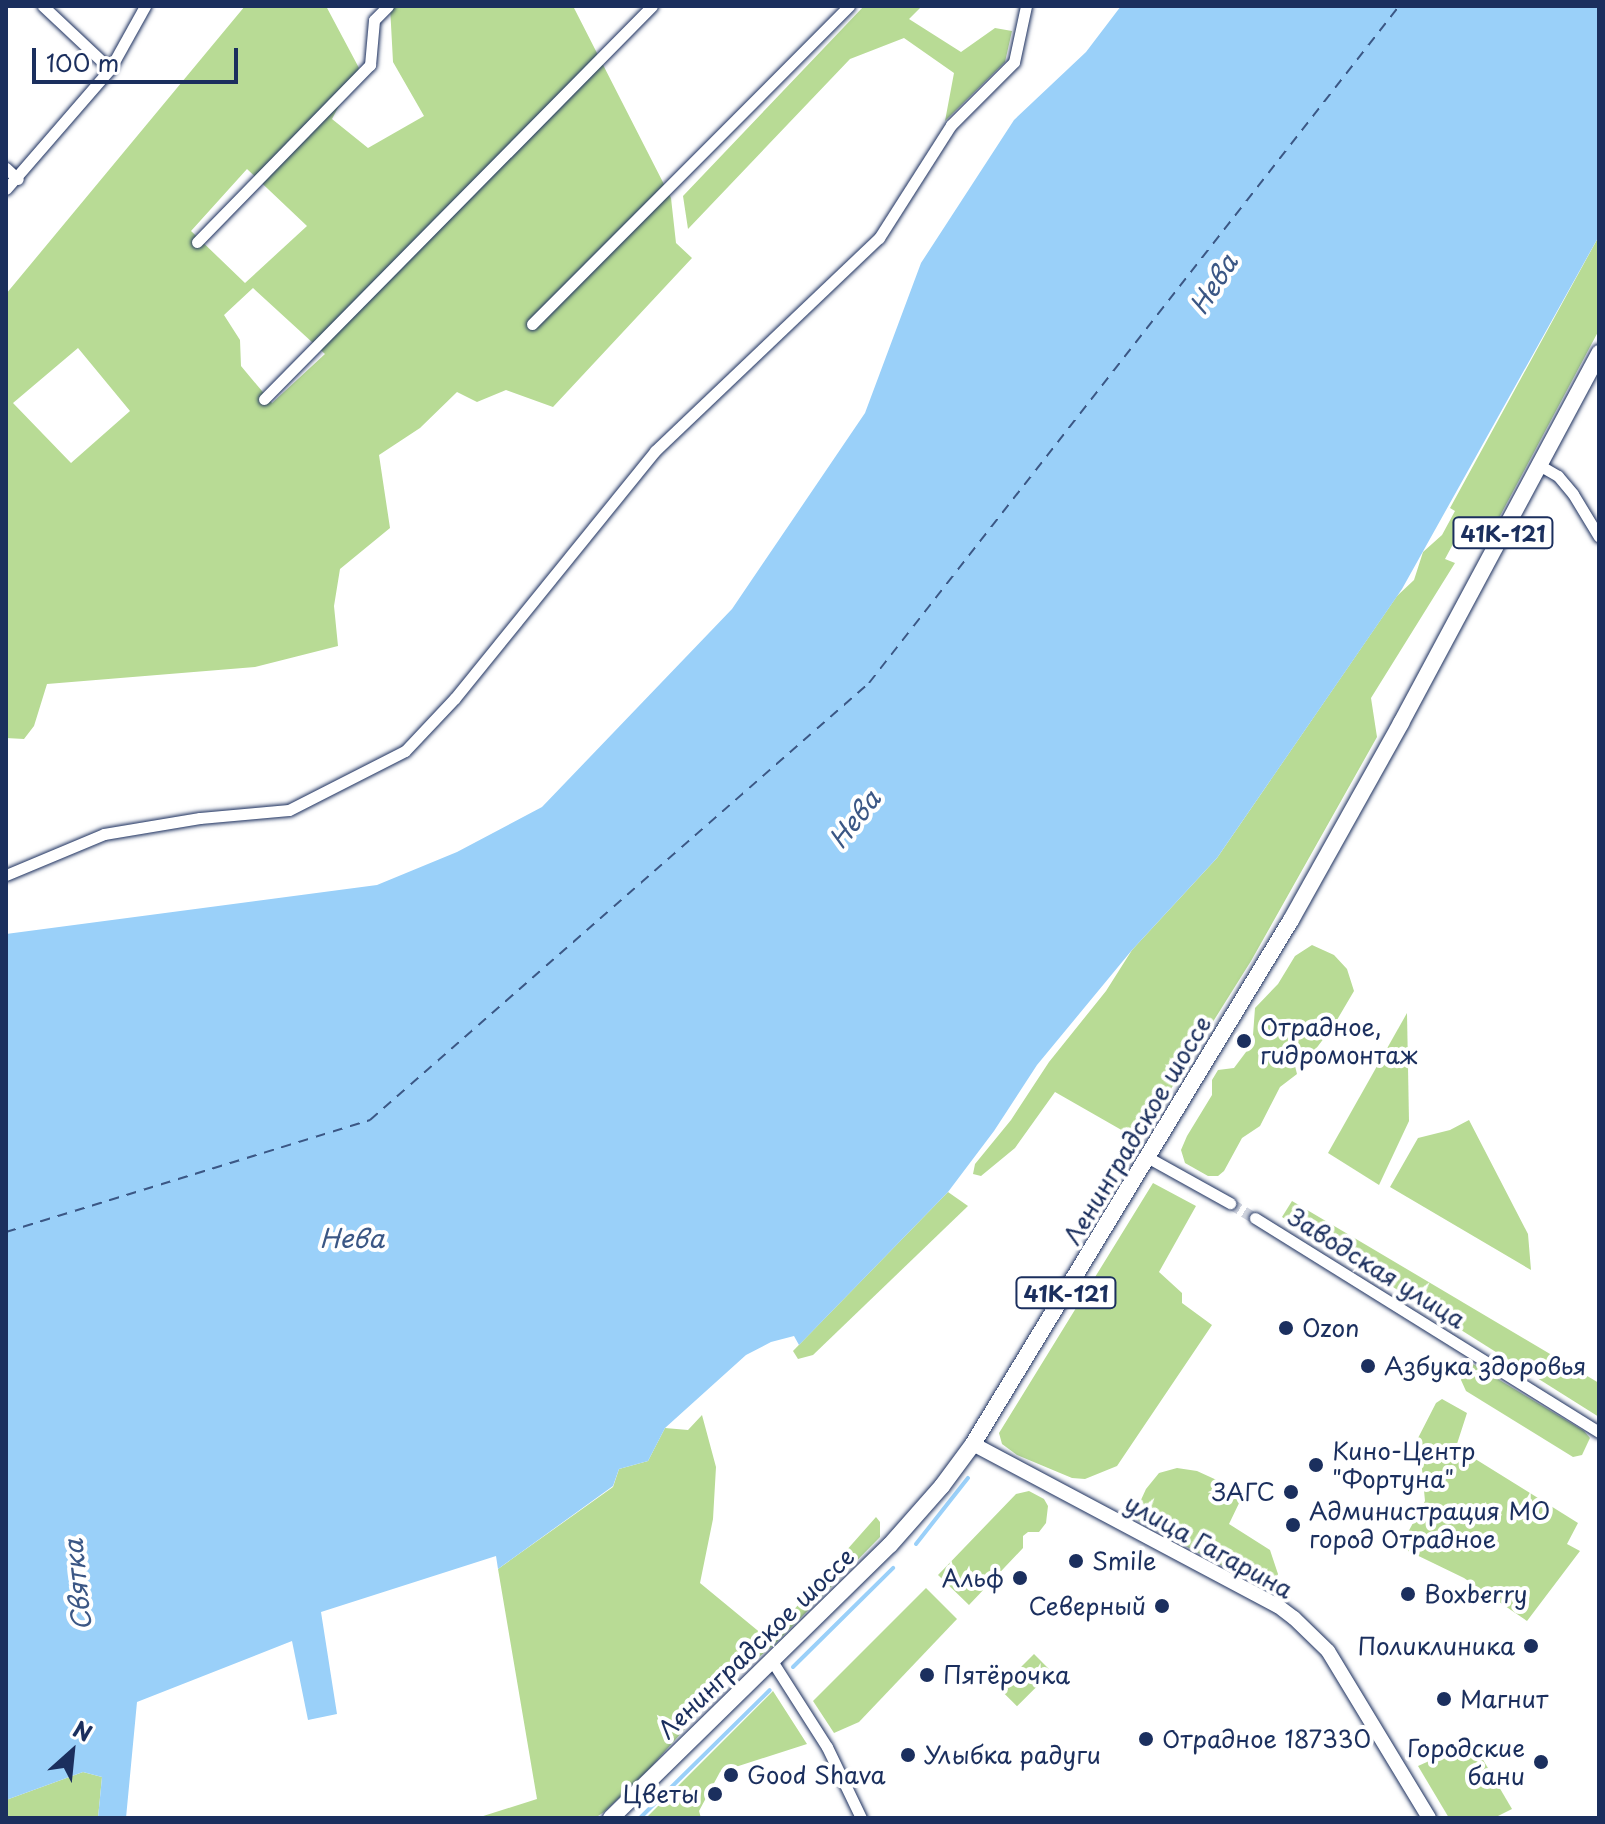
<!DOCTYPE html>
<meta charset="utf-8">
<style>
body{margin:0}
#map{position:relative;width:1605px;height:1824px;overflow:hidden;background:#fff;font-family:"Playpen Sans",sans-serif}
div>[style]{position:absolute}
[style*='--x']{left:calc(var(--x)*1px);top:calc(var(--y)*1px);width:calc(var(--w)*1px);rotate:calc(var(--a)*1deg)}
.green>*{inset:0;background:#b8db95;transform-origin:0 0}
.water>*{inset:0;background:#9ad0f9}
.stream>*{height:4px;margin:-2px;padding:0 2px;transform-origin:2px;border-radius:2px;background:#9ad0f9}
.ferry>*{height:2px;margin-top:-1px;transform-origin:0;background:repeating-linear-gradient(90deg,#3b5785 0 10px,transparent 0 18px)}
.minor-tunnel>*{height:11px;margin-top:-5.5px;transform-origin:0;background:repeating-linear-gradient(90deg,#d1d5df 0 11px,transparent 0 16.5px)}
.roads{filter:drop-shadow(0 0 2px #1b2f5e) drop-shadow(0 0 2px #1b2f5e)}
.minor>*{height:11px;margin:-5.5px;padding:0 5.5px;transform-origin:5.5px;border-radius:5.5px;background:#fff}
.tertiary>*{height:14px;margin:-7px;padding:0 7px;transform-origin:7px;border-radius:7px;background:#fff}
.primary>*{height:16px;margin:-8px;padding:0 8px;transform-origin:8px;border-radius:8px;background:#fff}
.dots>*{width:22px;height:22px;translate:-50% -50%;box-sizing:border-box;border:4px solid #fff;border-radius:50%}
span{translate:-50% -50%;white-space:nowrap;text-align:center;line-height:1.15;-webkit-text-stroke:8px #fff;paint-order:stroke}
.shield-label span{padding:2px 6px;background:#fff;border:2px solid;border-radius:6px;-webkit-text-stroke-width:0}
.shield-label{font-size:22px;color:#1b2f5e;font-weight:700}
.poi-label{font-size:24px;color:#1b2f5e}
.left{translate:0 -50%;text-align:left}
.right{translate:-100% -50%;text-align:right}
.street-label{font-size:24px;color:#1b2f5e}
.water-label{font-size:26px;color:#3b5785;font-style:italic}
.frame{position:absolute;inset:0;border:8px solid #1b2f5e;pointer-events:none}
.north{position:absolute;left:32px;top:1712px;width:80px;height:80px;-webkit-text-stroke:6px #fff;paint-order:stroke;rotate:27deg;font-size:22px;font-weight:700;line-height:32px;text-align:center;color:#1b2f5e}
.north::after{content:'';display:block;margin:auto;width:28px;height:36px;background:#1b2f5e;clip-path:polygon(50% 0,100% 100%,50% 72%,0 100%)}
.scale{position:absolute;left:32px;top:48px;width:206px;height:36px;box-sizing:border-box;border:4px solid #1b2f5e;border-top:0;padding-left:10px;font-size:24px;line-height:28px;white-space:nowrap;color:#1b2f5e;-webkit-text-stroke:6px #fff;paint-order:stroke}
</style>
<div id="map">
<div class="green">
<i style="clip-path:polygon(evenodd,245px 6px,326px 6px,359px 68px,332px 119px,368px 148px,424px 116px,393px 62px,390px 6px,573px 6px,671px 198px,676px 243px,692px 258px,553px 407px,506px 390px,477px 402px,457px 392px,420px 428px,379px 455px,390px 528px,340px 569px,334px 606px,338px 646px,255px 667px,47px 684px,34px 726px,24px 739px,6px 738px,6px 294px,245px 6px,247px 169px,307px 226px,245px 283px,191px 231px,247px 169px,245px 6px,253px 288px,325px 354px,272px 403px,241px 366px,240px 340px,224px 315px,253px 288px,245px 6px,78px 348px,130px 411px,71px 463px,13px 403px,78px 348px)"></i>
<i style="clip-path:polygon(864px 6px,922px 6px,909px 19px,961px 52px,995px 28px,1012px 31px,1005px 62px,945px 121px,954px 73px,904px 38px,850px 59px,688px 229px,683px 196px)"></i>
<i style="clip-path:polygon(1599px 236px,1599px 330px,1492px 531px,1467px 518px,1445px 559px,1455px 563px,1371px 698px,1377px 737px,1251px 961px,1139px 1140px,1055px 1092px,1015px 1148px,981px 1176px,973px 1174px,975px 1164px,1011px 1120px,1049px 1062px,1106px 991px,1132px 950px,1217px 858px,1397px 596px,1414px 580px,1423px 552px,1442px 535px,1455px 511px,1450px 508px)"></i>
<i style="clip-path:polygon(1312px 945px,1334px 955px,1347px 969px,1354px 991px,1334px 1025px,1315px 1050px,1304px 1053px,1295px 1066px,1297px 1074px,1280px 1087px,1260px 1126px,1242px 1138px,1224px 1171px,1218px 1176px,1208px 1176px,1185px 1163px,1181px 1150px,1187px 1136px,1212px 1095px,1212px 1080px,1218px 1070px,1234px 1068px,1246px 1052px,1253px 1035px,1255px 1008px,1278px 984px,1295px 956px)"></i>
<i style="clip-path:polygon(1407px 1013px,1409px 1121px,1379px 1185px,1328px 1153px)"></i>
<i style="clip-path:polygon(1469px 1120px,1528px 1234px,1531px 1270px,1390px 1187px,1418px 1138px,1450px 1130px)"></i>
<i style="clip-path:polygon(1153px 1183px,1196px 1206px,1159px 1272px,1182px 1293px,1182px 1303px,1212px 1325px,1117px 1466px,1085px 1479px,1072px 1478px,1017px 1455px,1002px 1444px,999px 1433px)"></i>
<i style="clip-path:polygon(948px 1192px,968px 1206px,813px 1355px,798px 1359px,793px 1351px)"></i>
<i style="clip-path:polygon(1292px 1201px,1599px 1383px,1599px 1417px,1282px 1217px)"></i>
<i style="clip-path:polygon(1473px 1364px,1584px 1431px,1590px 1438px,1582px 1455px,1573px 1457px,1466px 1391px,1461px 1380px,1464px 1371px)"></i>
<i style="clip-path:polygon(1442px 1399px,1467px 1413px,1456px 1447px,1578px 1523px,1567px 1544px,1580px 1551px,1527px 1621px,1464px 1578px,1400px 1547px,1425px 1501px,1422px 1469px,1414px 1455px,1417px 1440px,1436px 1403px)"></i>
<i style="clip-path:polygon(702px 1415px,716px 1467px,713px 1519px,700px 1583px,768px 1639px,876px 1517px,880px 1522px,880px 1537px,774px 1645px,749px 1665px,739px 1661px,711px 1685px,717px 1693px,709px 1702px,650px 1768px,604px 1812px,595px 1818px,477px 1818px,537px 1799px,498px 1569px,613px 1487px,619px 1469px,648px 1461px,665px 1428px,688px 1430px)"></i>
<i style="clip-path:polygon(1177px 1468px,1197px 1471px,1221px 1482px,1242px 1497px,1229px 1524px,1270px 1550px,1278px 1574px,1275px 1581px,1265px 1587px,1256px 1584px,1139px 1521px,1135px 1513px,1146px 1489px,1159px 1473px)"></i>
<i style="clip-path:polygon(1029px 1491px,1044px 1499px,1048px 1506px,1046px 1523px,1039px 1532px,1028px 1532px,1023px 1536px,1023px 1548px,969px 1605px,938px 1575px,1016px 1494px)"></i>
<i style="clip-path:polygon(926px 1588px,957px 1619px,859px 1722px,834px 1733px,813px 1701px)"></i>
<i style="left:1034px;top:1654px;width:25px;height:49px;rotate:45deg"></i>
<i style="clip-path:polygon(773px 1691px,807px 1744px,720px 1772px,699px 1811px,701px 1818px,646px 1818px)"></i>
<i style="clip-path:polygon(1456px 1749px,1482px 1758px,1512px 1809px,1494px 1818px,1449px 1818px,1418px 1766px)"></i>
<i style="clip-path:polygon(83px 1772px,102px 1777px,98px 1818px,6px 1818px,6px 1800px)"></i>
</div>
<div class="water">
<i style="clip-path:polygon(1121px 6px,1599px 6px,1599px 236px,1402px 589px,1217px 858px,1132px 950px,1037px 1065px,994px 1131px,948px 1192px,799px 1345px,794px 1336px,771px 1342px,746px 1355px,665px 1428px,648px 1461px,619px 1469px,613px 1486px,498px 1569px,496px 1556px,321px 1612px,337px 1714px,308px 1720px,292px 1641px,137px 1702px,126px 1818px,98px 1818px,102px 1777px,83px 1772px,6px 1800px,6px 934px,377px 885px,457px 852px,542px 807px,732px 609px,865px 413px,921px 263px,1014px 120px,1086px 52px)"></i>
</div>
<div class="stream">
<i style="--x:916;--y:1544;--w:84;--a:-51.8"></i>
<i style="--x:793;--y:1667;--w:141;--a:-44.7"></i>
<i style="--x:640;--y:1818;--w:182;--a:-44.6"></i>
</div>
<div class="ferry">
<i style="--x:6;--y:1232;--w:381;--a:-17.1"></i>
<i style="--x:370;--y:1120;--w:663;--a:-41.21"></i>
<i style="--x:869;--y:683;--w:860;--a:-51.94"></i>
</div>
<div class="minor-tunnel">
<i style="--x:1230;--y:1203;--w:29;--a:31"></i>
</div>
<div class="roads">
<div class="minor">
<i style="--x:43;--y:6;--w:92;--a:43.2"></i>
<i style="--x:6;--y:168;--w:16;--a:43"></i>
<i style="--x:6;--y:189;--w:159;--a:-49.1"></i>
<i style="--x:110;--y:69;--w:72;--a:-60.9"></i>
<i style="--x:197;--y:242;--w:248;--a:-45.7"></i>
<i style="--x:370;--y:65;--w:45;--a:-84.9"></i>
<i style="--x:374;--y:20;--w:20;--a:-45"></i>
<i style="--x:532;--y:324;--w:449;--a:-45.1"></i>
<i style="--x:264;--y:399;--w:552;--a:-45.37"></i>
<i style="--x:1539;--y:465;--w:22;--a:30"></i>
<i style="--x:1558;--y:476;--w:23;--a:50"></i>
<i style="--x:1573;--y:494;--w:50;--a:58.8"></i>
<i style="--x:6;--y:875;--w:106;--a:-22.7"></i>
<i style="--x:104;--y:834;--w:97;--a:-9.5"></i>
<i style="--x:200;--y:818;--w:89;--a:-5.1"></i>
<i style="--x:289;--y:810;--w:130;--a:-27"></i>
<i style="--x:405;--y:751;--w:73;--a:-46.7"></i>
<i style="--x:455;--y:698;--w:318;--a:-51"></i>
<i style="--x:655;--y:451;--w:309;--a:-43.6"></i>
<i style="--x:879;--y:238;--w:134;--a:-57.5"></i>
<i style="--x:951;--y:125;--w:89;--a:-45"></i>
<i style="--x:1014;--y:62;--w:57;--a:-77.9"></i>
<i style="--x:1149;--y:1158;--w:93;--a:29.1"></i>
<i style="--x:1255;--y:1218;--w:405;--a:31.9"></i>
<i style="--x:772;--y:1661;--w:102;--a:57.4"></i>
<i style="--x:827;--y:1747;--w:79;--a:64.4"></i>
</div>
<div class="tertiary">
<i style="--x:973;--y:1444;--w:345;--a:28"></i>
<i style="--x:1278;--y:1606;--w:20;--a:37"></i>
<i style="--x:1294;--y:1618;--w:47;--a:44.1"></i>
<i style="--x:1328;--y:1651;--w:195;--a:58.8"></i>
</div>
<div class="primary">
<i style="--x:611;--y:1818;--w:390;--a:-44.4"></i>
<i style="--x:890;--y:1545;--w:79;--a:-48.6"></i>
<i style="--x:942;--y:1486;--w:52;--a:-53.6"></i>
<i style="--x:973;--y:1444;--w:613;--a:-58.75"></i>
<i style="--x:1291;--y:920;--w:226;--a:-60.8"></i>
<i style="--x:1401;--y:723;--w:420;--a:-61.8"></i>
</div>
</div>
<div class="dots">
<i style="left:1244px;top:1041px;background:#1b2f5e"></i>
<i style="left:1286px;top:1328px;background:#1b2f5e"></i>
<i style="left:1368px;top:1366px;background:#1b2f5e"></i>
<i style="left:1316px;top:1465px;background:#1b2f5e"></i>
<i style="left:1291px;top:1492px;background:#1b2f5e"></i>
<i style="left:1293px;top:1525px;background:#1b2f5e"></i>
<i style="left:1076px;top:1561px;background:#1b2f5e"></i>
<i style="left:1020px;top:1578px;background:#1b2f5e"></i>
<i style="left:1408px;top:1594px;background:#1b2f5e"></i>
<i style="left:1162px;top:1606px;background:#1b2f5e"></i>
<i style="left:1531px;top:1646px;background:#1b2f5e"></i>
<i style="left:927px;top:1675px;background:#1b2f5e"></i>
<i style="left:1444px;top:1699px;background:#1b2f5e"></i>
<i style="left:1146px;top:1739px;background:#1b2f5e"></i>
<i style="left:908px;top:1755px;background:#1b2f5e"></i>
<i style="left:1541px;top:1762px;background:#1b2f5e"></i>
<i style="left:731px;top:1775px;background:#1b2f5e"></i>
<i style="left:715px;top:1794px;background:#1b2f5e"></i>
</div>
<div class="shield-label">
<span style="left:1503px;top:533px">41К-121</span>
<span style="left:1066px;top:1293px">41К-121</span>
</div>
<div class="poi-label">
<span class="left" style="left:1260px;top:1041px">Отрадное,<br>гидромонтаж</span>
<span class="left" style="left:1302px;top:1328px">Ozon</span>
<span class="left" style="left:1384px;top:1366px">Азбука здоровья</span>
<span class="left" style="left:1332px;top:1465px">Кино-Центр<br>"Фортуна"</span>
<span class="right" style="left:1275px;top:1492px">ЗАГС</span>
<span class="left" style="left:1309px;top:1525px">Администрация МО<br>город Отрадное</span>
<span class="left" style="left:1092px;top:1561px">Smile</span>
<span class="right" style="left:1004px;top:1578px">Альф</span>
<span class="left" style="left:1424px;top:1594px">Boxberry</span>
<span class="right" style="left:1146px;top:1606px">Северный</span>
<span class="right" style="left:1515px;top:1646px">Поликлиника</span>
<span class="left" style="left:943px;top:1675px">Пятёрочка</span>
<span class="left" style="left:1460px;top:1699px">Магнит</span>
<span class="left" style="left:1162px;top:1739px">Отрадное 187330</span>
<span class="right" style="left:1525px;top:1762px">Городские<br>бани</span>
<span class="left" style="left:924px;top:1755px">Улыбка радуги</span>
<span class="left" style="left:747px;top:1775px">Good Shava</span>
<span class="right" style="left:699px;top:1794px">Цветы</span>
</div>
<div class="street-label">
<span style="left:1137px;top:1130px;rotate:-59deg">Ленинградское шоссе</span>
<span style="left:1377px;top:1268px;rotate:32deg">Заводская улица</span>
<span style="left:1209px;top:1546px;rotate:29deg">улица Гагарина</span>
<span style="left:756px;top:1643px;rotate:-44deg">Ленинградское шоссе</span>
</div>
<div class="water-label">
<span style="left:1213px;top:284px;rotate:-58deg">Нева</span>
<span style="left:854px;top:819px;rotate:-52deg">Нева</span>
<span style="left:352px;top:1238px">Нева</span>
<span style="left:77px;top:1585px;rotate:-96deg">Святка</span>
</div>
<div class="frame"></div>
<div class="north">N</div>
<div class="scale">100 m</div>
</div>
